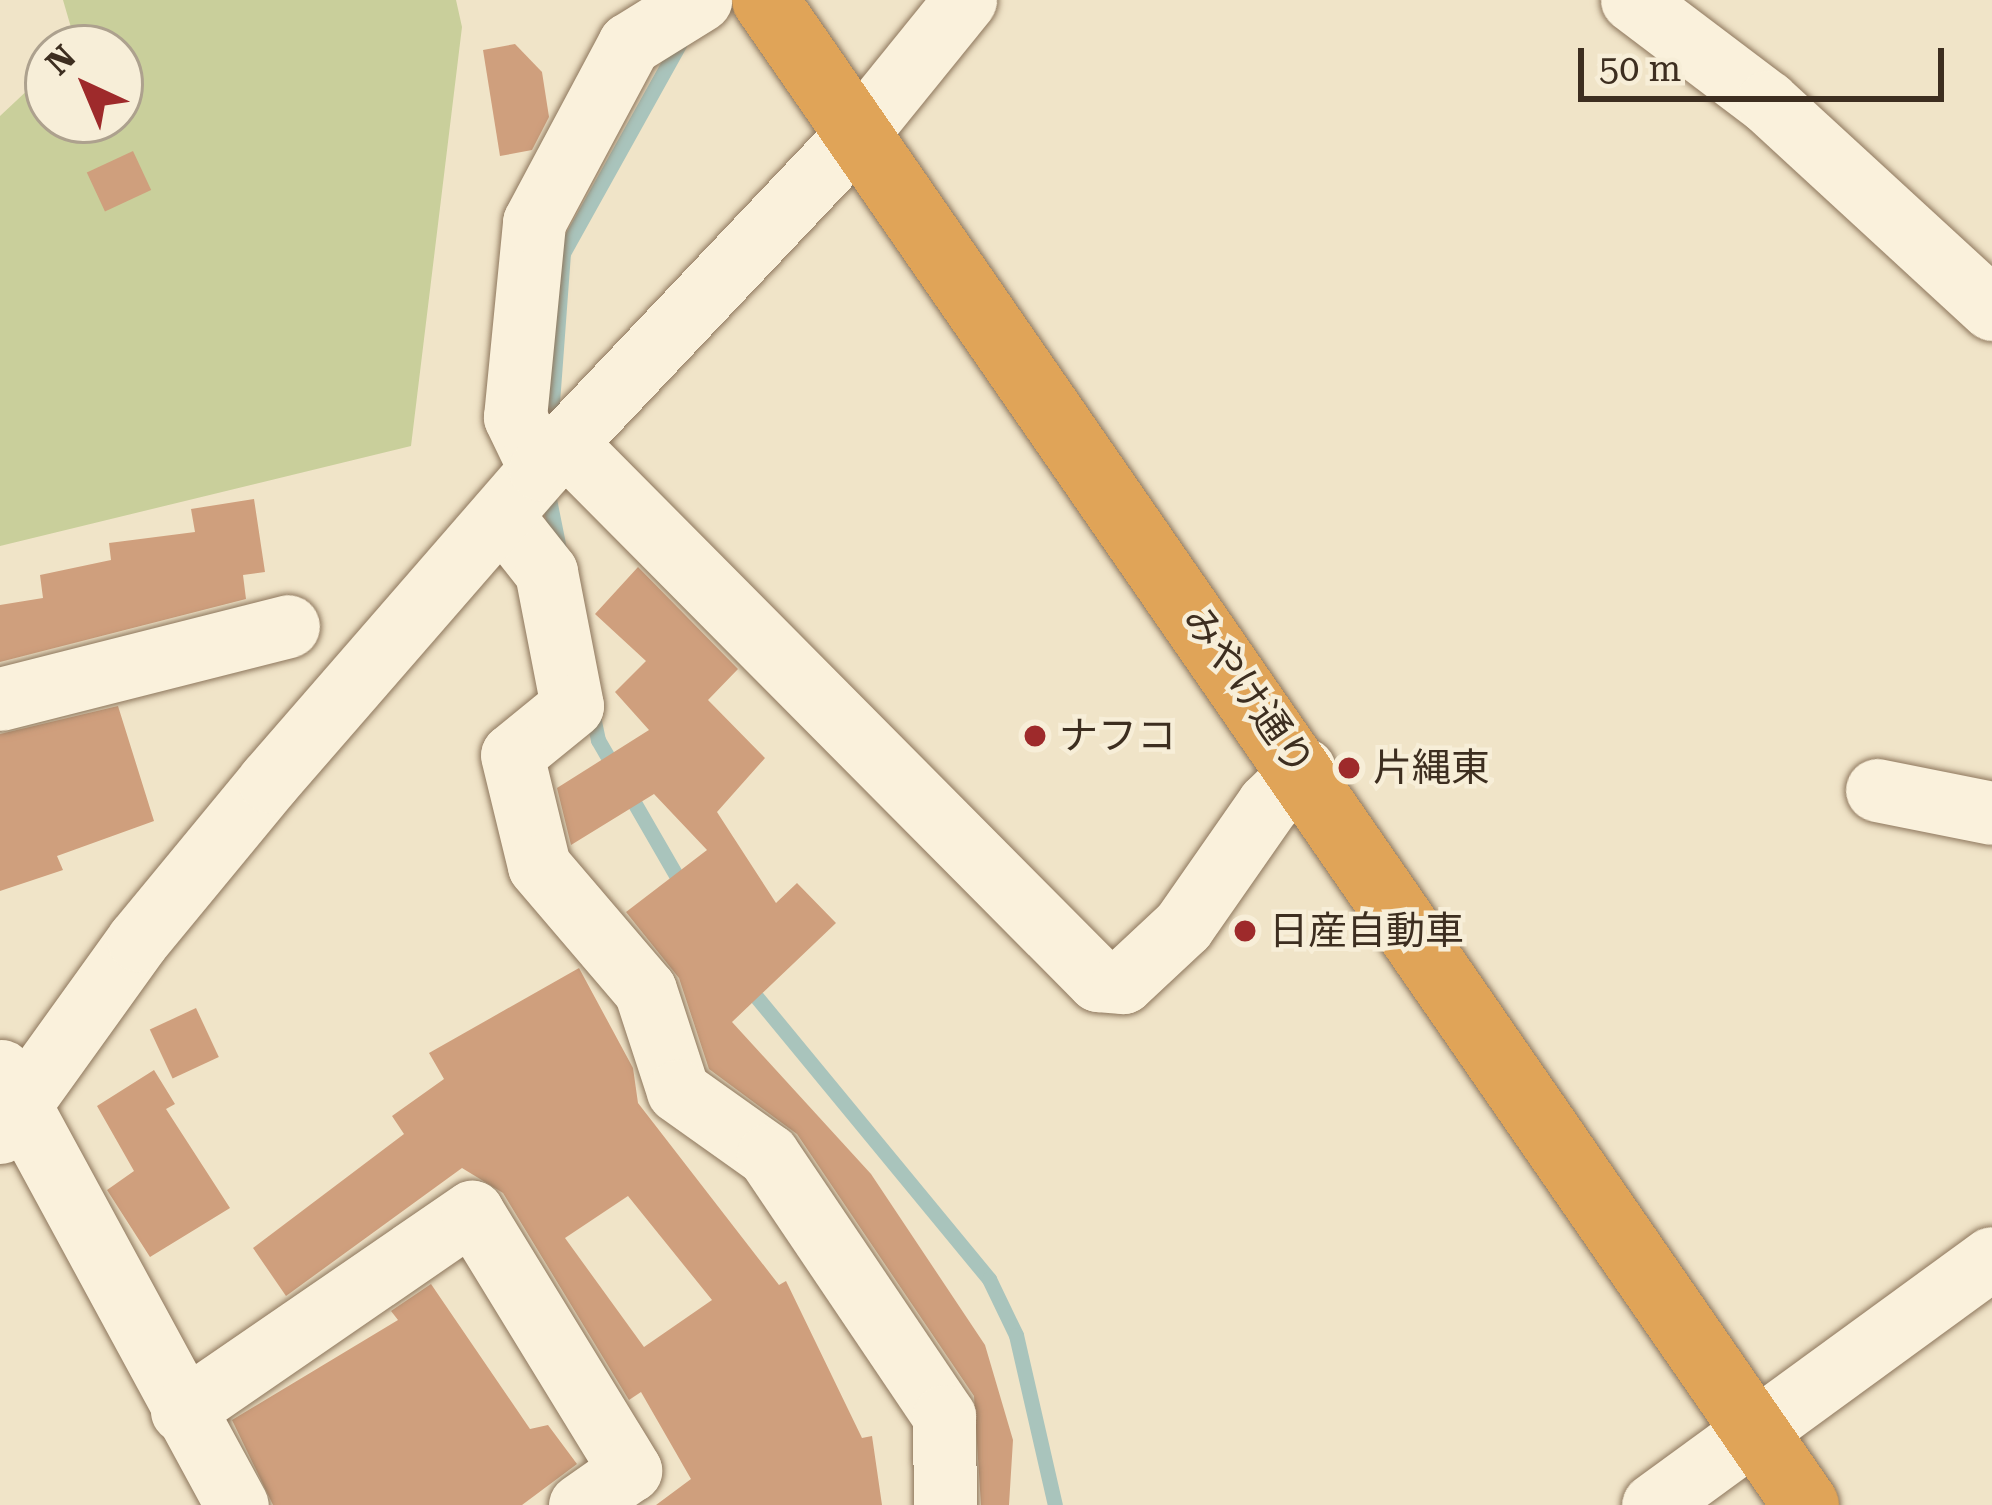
<!DOCTYPE html>
<meta charset="utf-8">
<style>
body{margin:0}
#map{position:relative;width:1992px;height:1505px;overflow:hidden;background:#f0e4c8;font-family:"Roboto Serif","Noto Sans JP",serif}
div>[style]{position:absolute}
[style*='--x']{left:calc(var(--x)*1px);top:calc(var(--y)*1px);width:calc(var(--w)*1px);rotate:calc(var(--a)*1deg)}
.green>*{inset:0;background:#c9cf9b}
.stream>*{height:15px;margin:-7.5px;padding:0 7.5px;transform-origin:7.5px;border-radius:7.5px;background:#a9c4bc}
.building>*{inset:0;background:#cf9f7d;transform-origin:0 0}
.roads{filter:drop-shadow(0 0 3px #8d765c) drop-shadow(0 0 3px #8d765c)}
.minor>*{height:63px;margin:-31.5px;padding:0 31.5px;transform-origin:31.5px;border-radius:31.5px;background:#faf1dc}
.highway>*{height:66px;margin:-33px;padding:0 33px;transform-origin:33px;border-radius:33px;background:#e0a458}
.dots>*{width:33px;height:33px;translate:-50% -50%;box-sizing:border-box;border:6px solid #f7eed8;border-radius:50%}
span{translate:-50% -50%;white-space:nowrap;text-align:center;line-height:1.15;-webkit-text-stroke:9px #f7eed8;paint-order:stroke}
.street-label{font-size:39px;color:#3d2e20}
.poi-label{font-size:39px;color:#3d2e20}
.left{translate:0 -50%;text-align:left}
.north{position:absolute;left:24px;top:24px;width:120px;height:120px;box-sizing:border-box;background:#f7eed8;border:3px solid #ada18e;border-radius:50%;rotate:316deg;font-size:33px;font-weight:700;line-height:48px;text-align:center;color:#3d2e20}
.north::after{content:'';display:block;margin:auto;width:42px;height:54px;background:#9e2a2b;clip-path:polygon(50% 0,100% 100%,50% 72%,0 100%)}
.scale{position:absolute;left:1578px;top:48px;width:366px;height:54px;box-sizing:border-box;border:6px solid #3d2e20;border-top:0;padding-left:15px;font-size:36px;line-height:42px;white-space:nowrap;color:#3d2e20;-webkit-text-stroke:9px #f7eed8;paint-order:stroke}
</style>
<div id="map">
<div class="green">
<i style="clip-path:polygon(63px 0,456px 0,462px 27px,411px 446px,0 546px,0 116px,32px 86px,48px 87px,48px 120px,120px 120px,120px 48px,77px 48px)"></i>
</div>
<div class="stream">
<i style="--x:550;--y:430;--w:177;--a:-85.8"></i>
<i style="--x:563;--y:253;--w:243;--a:-60.9"></i>
<i style="--x:547;--y:489;--w:66;--a:78.7"></i>
<i style="--x:591;--y:707;--w:34;--a:78"></i>
<i style="--x:598;--y:740;--w:170;--a:60"></i>
<i style="--x:745;--y:983;--w:384;--a:50.5"></i>
<i style="--x:989;--y:1279;--w:62;--a:64.3"></i>
<i style="--x:1016;--y:1335;--w:174;--a:77.1"></i>
</div>
<div class="building">
<i style="clip-path:polygon(515px 44px,542px 72px,549px 117px,532px 150px,500px 156px,483px 50px)"></i>
<i style="left:133px;top:151px;width:43px;height:51px;rotate:65deg"></i>
<i style="clip-path:polygon(254px 499px,265px 572px,243px 575px,246px 599px,0 662px,0 605px,43px 598px,40px 575px,111px 560px,109px 543px,195px 532px,191px 509px)"></i>
<i style="clip-path:polygon(638px 567px,738px 669px,708px 700px,765px 758px,717px 812px,776px 903px,797px 883px,836px 923px,732px 1022px,871px 1174px,985px 1345px,1013px 1440px,1009px 1505px,981px 1505px,974px 1396px,797px 1134px,709px 1069px,679px 978px,626px 912px,707px 850px,654px 794px,571px 845px,557px 788px,649px 730px,615px 692px,646px 661px,595px 614px)"></i>
<i style="clip-path:polygon(118px 706px,154px 821px,57px 856px,63px 870px,0 891px,0 734px)"></i>
<i style="clip-path:polygon(evenodd,579px 968px,633px 1068px,638px 1103px,779px 1285px,786px 1281px,862px 1438px,872px 1436px,882px 1505px,656px 1505px,691px 1479px,641px 1392px,629px 1400px,503px 1193px,462px 1168px,286px 1296px,253px 1248px,404px 1134px,392px 1116px,444px 1079px,429px 1053px,579px 968px,628px 1196px,712px 1300px,644px 1347px,565px 1238px,628px 1196px)"></i>
<i style="left:196px;top:1008px;width:54px;height:51px;rotate:65deg"></i>
<i style="clip-path:polygon(154px 1070px,175px 1104px,166px 1109px,230px 1208px,150px 1257px,107px 1190px,134px 1171px,97px 1106px)"></i>
<i style="clip-path:polygon(431px 1284px,530px 1429px,548px 1425px,577px 1464px,522px 1505px,273px 1505px,232px 1420px,398px 1320px,391px 1311px)"></i>
</div>
<div class="roads">
<div class="minor">
<i style="--x:1632;--y:0;--w:169;--a:37.1"></i>
<i style="--x:1767;--y:102;--w:306;--a:42.6"></i>
<i style="--x:565;--y:443;--w:757;--a:45.21"></i>
<i style="--x:1098;--y:980;--w:25;--a:5"></i>
<i style="--x:1123;--y:982;--w:82;--a:-43"></i>
<i style="--x:1183;--y:926;--w:149;--a:-55.1"></i>
<i style="--x:1268;--y:804;--w:50;--a:-44.2"></i>
<i style="--x:540;--y:469;--w:58;--a:-115.7"></i>
<i style="--x:515;--y:417;--w:196;--a:-84.4"></i>
<i style="--x:534;--y:222;--w:202;--a:-61.9"></i>
<i style="--x:629;--y:44;--w:84;--a:-31.8"></i>
<i style="--x:501;--y:515;--w:73;--a:51.7"></i>
<i style="--x:546;--y:572;--w:136;--a:79"></i>
<i style="--x:572;--y:706;--w:77;--a:140.8"></i>
<i style="--x:512;--y:755;--w:114;--a:76.3"></i>
<i style="--x:539;--y:866;--w:163;--a:49.5"></i>
<i style="--x:645;--y:990;--w:106;--a:71.9"></i>
<i style="--x:678;--y:1091;--w:110;--a:35.4"></i>
<i style="--x:768;--y:1155;--w:315;--a:56"></i>
<i style="--x:944;--y:1416;--w:89;--a:89.4"></i>
<i style="--x:0;--y:699;--w:297;--a:-14.2"></i>
<i style="--x:1877;--y:790;--w:117;--a:11.3"></i>
<i style="--x:1;--y:1071;--w:494;--a:61.5"></i>
<i style="--x:0;--y:1132;--w:236;--a:-54.3"></i>
<i style="--x:138;--y:940;--w:206;--a:-50.5"></i>
<i style="--x:269;--y:781;--w:413;--a:-49"></i>
<i style="--x:540;--y:469;--w:458;--a:-46.6"></i>
<i style="--x:855;--y:136;--w:175;--a:-51"></i>
<i style="--x:182;--y:1411;--w:352;--a:-34.5"></i>
<i style="--x:472;--y:1212;--w:303;--a:58.5"></i>
<i style="--x:630;--y:1470;--w:61;--a:145"></i>
<i style="--x:1653;--y:1505;--w:419;--a:-36.1"></i>
</div>
<div class="highway">
<i style="--x:765;--y:0;--w:1830;--a:55.33"></i>
</div>
</div>
<div class="dots">
<i style="left:1035px;top:736px;background:#9e2a2b"></i>
<i style="left:1349px;top:768px;background:#9e2a2b"></i>
<i style="left:1245px;top:931px;background:#9e2a2b"></i>
</div>
<div class="street-label">
<span style="left:1248px;top:691px;rotate:55deg">みやけ通り</span>
</div>
<div class="poi-label">
<span class="left" style="left:1059px;top:736px">ナフコ</span>
<span class="left" style="left:1373px;top:768px">片縄東</span>
<span class="left" style="left:1269px;top:931px">日産自動車</span>
</div>
<div class="north">N</div>
<div class="scale">50 m</div>
</div>
